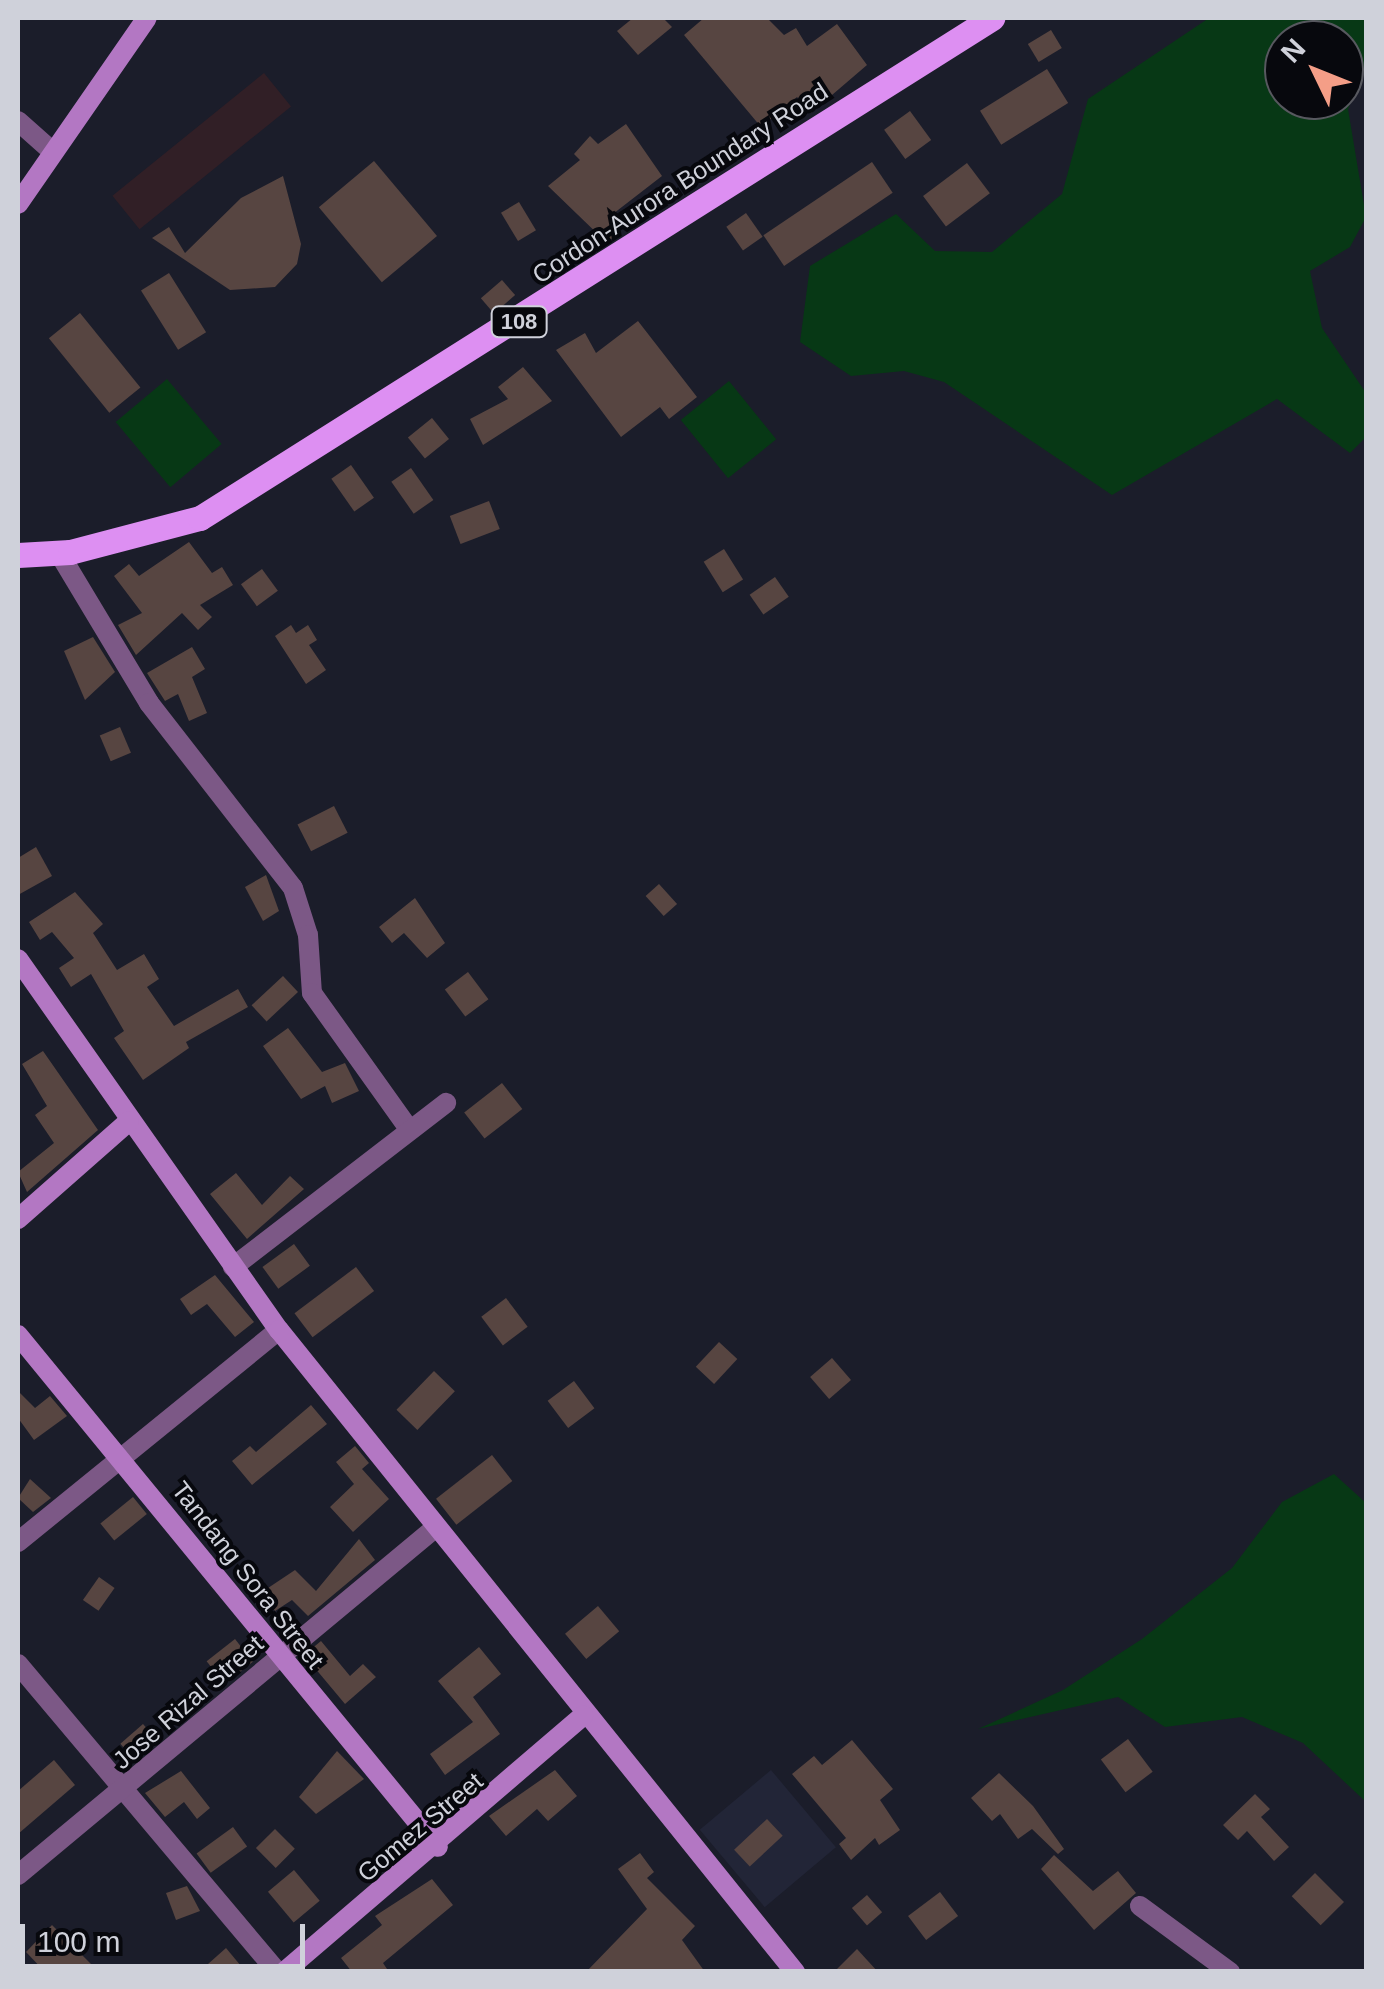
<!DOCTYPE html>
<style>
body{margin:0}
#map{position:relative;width:1384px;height:1989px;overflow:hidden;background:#1b1d2a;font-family:Helvetica,sans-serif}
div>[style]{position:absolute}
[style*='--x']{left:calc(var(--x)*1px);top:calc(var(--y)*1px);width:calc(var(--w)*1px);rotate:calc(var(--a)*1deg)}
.built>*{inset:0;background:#222537;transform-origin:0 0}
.education>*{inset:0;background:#311f26;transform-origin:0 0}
.green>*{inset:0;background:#073815;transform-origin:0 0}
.building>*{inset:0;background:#574541;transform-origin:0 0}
.street>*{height:20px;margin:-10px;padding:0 10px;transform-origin:10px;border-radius:10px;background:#7c5886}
.secondary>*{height:20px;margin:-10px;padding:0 10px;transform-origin:10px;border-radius:10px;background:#b377c3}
.primary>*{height:25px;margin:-12.5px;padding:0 12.5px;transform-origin:12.5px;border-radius:12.5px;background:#dd8ff2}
span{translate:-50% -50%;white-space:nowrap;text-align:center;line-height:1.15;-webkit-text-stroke:8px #07080d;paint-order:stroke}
.shield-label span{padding:2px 8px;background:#07080d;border:2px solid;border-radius:8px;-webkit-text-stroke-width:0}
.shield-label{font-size:22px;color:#cfd1da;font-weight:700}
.street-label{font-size:25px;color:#cfd1da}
.frame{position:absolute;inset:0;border:20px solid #cfd1da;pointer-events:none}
.north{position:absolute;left:1264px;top:20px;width:100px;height:100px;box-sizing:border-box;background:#07080d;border:2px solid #57585f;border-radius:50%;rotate:313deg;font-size:28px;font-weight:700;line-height:40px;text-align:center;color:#cfd1da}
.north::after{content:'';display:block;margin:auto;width:35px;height:45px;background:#f49e87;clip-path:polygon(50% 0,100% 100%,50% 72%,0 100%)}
.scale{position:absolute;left:20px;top:1924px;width:285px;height:45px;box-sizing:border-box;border:5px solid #cfd1da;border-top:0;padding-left:12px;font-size:30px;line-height:35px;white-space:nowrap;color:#cfd1da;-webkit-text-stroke:8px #07080d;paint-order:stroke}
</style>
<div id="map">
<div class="built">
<i style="left:771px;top:1770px;width:101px;height:93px;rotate:50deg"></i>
</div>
<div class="education">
<i style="left:264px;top:73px;width:43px;height:195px;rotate:51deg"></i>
</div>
<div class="green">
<i style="clip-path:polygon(evenodd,1209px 18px,1366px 18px,1366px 66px,1348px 109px,1366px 217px,1350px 247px,1310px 271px,1322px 328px,1366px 393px,1366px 437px,1350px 453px,1277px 399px,1112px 495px,944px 382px,904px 371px,851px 376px,800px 342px,810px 266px,896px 214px,935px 251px,992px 252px,1062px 194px,1088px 99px,1209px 18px,1284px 40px,1344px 40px,1344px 100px,1284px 100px,1284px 40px)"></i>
<i style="left:167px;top:379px;width:85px;height:67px;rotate:50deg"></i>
<i style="left:729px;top:381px;width:75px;height:62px;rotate:51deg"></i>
<i style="clip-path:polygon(1334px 1474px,1366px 1503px,1366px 1802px,1303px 1743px,1242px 1717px,1165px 1727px,1118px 1697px,978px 1729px,1063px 1690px,1142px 1639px,1232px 1568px,1282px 1502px)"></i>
</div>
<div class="building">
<i style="clip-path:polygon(633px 18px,663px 18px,672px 27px,638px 55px,617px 31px)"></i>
<i style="clip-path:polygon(704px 18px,767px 18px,784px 35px,796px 28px,807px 46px,837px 24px,867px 65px,811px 113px,797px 97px,761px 127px,684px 35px)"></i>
<i style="left:1051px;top:30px;width:21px;height:27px;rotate:59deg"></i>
<i style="left:1047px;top:69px;width:40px;height:79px;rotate:58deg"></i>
<i style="left:910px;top:111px;width:36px;height:32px;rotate:54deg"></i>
<i style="clip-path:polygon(626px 124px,662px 176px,609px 217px,621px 233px,606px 242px,548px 186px,580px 160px,574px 154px,590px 136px,598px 144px)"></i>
<i style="left:374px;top:161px;width:98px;height:72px;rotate:50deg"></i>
<i style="left:872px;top:162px;width:37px;height:131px;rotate:56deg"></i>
<i style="left:967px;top:163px;width:38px;height:55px;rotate:53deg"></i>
<i style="clip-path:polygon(283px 176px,301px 244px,297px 264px,275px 287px,230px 290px,152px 238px,169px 227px,185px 253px,241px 198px)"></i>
<i style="left:519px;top:202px;width:33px;height:21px;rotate:59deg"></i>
<i style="left:746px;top:213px;width:29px;height:24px;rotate:55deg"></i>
<i style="left:169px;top:273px;width:70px;height:33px;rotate:58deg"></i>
<i style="left:502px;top:280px;width:20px;height:28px;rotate:49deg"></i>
<i style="left:80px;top:313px;width:96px;height:40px;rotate:51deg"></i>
<i style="clip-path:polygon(638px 321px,697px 397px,669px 419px,660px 407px,621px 437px,556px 350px,585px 333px,596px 353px)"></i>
<i style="clip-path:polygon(523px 367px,552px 401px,483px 445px,470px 419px,508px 399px,498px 387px)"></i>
<i style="left:432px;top:418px;width:27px;height:31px;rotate:51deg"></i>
<i style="left:351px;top:465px;width:40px;height:24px;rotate:55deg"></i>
<i style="left:411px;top:468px;width:39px;height:24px;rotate:55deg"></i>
<i style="left:489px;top:501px;width:30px;height:42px;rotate:69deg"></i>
<i style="clip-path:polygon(189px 542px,212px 573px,222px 567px,233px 585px,200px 605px,212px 617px,198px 630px,182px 613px,136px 655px,118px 625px,142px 613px,114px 576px,129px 564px,139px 576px)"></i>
<i style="left:724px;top:549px;width:36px;height:24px;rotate:58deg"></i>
<i style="left:262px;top:569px;width:27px;height:26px;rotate:54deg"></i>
<i style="left:775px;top:577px;width:24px;height:31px;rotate:55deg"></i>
<i style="clip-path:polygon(291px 625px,296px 633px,308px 625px,317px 640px,309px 645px,326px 670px,306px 684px,275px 636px)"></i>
<i style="clip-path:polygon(93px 637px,115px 672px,85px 700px,64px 651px)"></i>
<i style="clip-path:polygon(192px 647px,205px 669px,192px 677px,207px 713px,189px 721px,178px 694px,165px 701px,147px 673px)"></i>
<i style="left:120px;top:727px;width:28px;height:22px;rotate:67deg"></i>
<i style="left:334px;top:806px;width:30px;height:41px;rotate:63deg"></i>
<i style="clip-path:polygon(36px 847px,52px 876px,18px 895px,18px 858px)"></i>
<i style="clip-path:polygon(266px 875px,279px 911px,263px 921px,245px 887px)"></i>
<i style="left:659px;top:884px;width:27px;height:18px;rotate:48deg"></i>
<i style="clip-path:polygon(75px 892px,103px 924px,93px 933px,117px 970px,144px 954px,159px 979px,147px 987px,174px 1026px,238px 989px,248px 1007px,186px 1042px,189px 1048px,143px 1080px,114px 1038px,124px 1031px,91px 974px,71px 987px,59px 968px,74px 958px,52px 932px,40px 940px,29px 922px)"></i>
<i style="clip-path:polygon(415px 898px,445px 943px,427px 958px,404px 933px,392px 943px,379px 927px)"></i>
<i style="left:468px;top:972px;width:34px;height:29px;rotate:53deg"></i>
<i style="left:283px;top:976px;width:22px;height:43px;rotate:47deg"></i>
<i style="clip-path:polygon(288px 1028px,322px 1072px,345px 1063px,359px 1091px,332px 1103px,325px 1086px,301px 1099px,263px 1046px)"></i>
<i style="clip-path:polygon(43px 1051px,98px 1130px,27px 1192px,18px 1172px,54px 1143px,35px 1115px,47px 1106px,22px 1064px)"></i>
<i style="left:502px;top:1083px;width:33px;height:48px;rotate:52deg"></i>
<i style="clip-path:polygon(236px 1173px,262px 1205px,290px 1176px,304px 1189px,247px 1239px,210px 1194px)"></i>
<i style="left:294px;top:1244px;width:27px;height:39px;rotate:54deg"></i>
<i style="left:356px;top:1267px;width:30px;height:77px;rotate:53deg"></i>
<i style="clip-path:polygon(215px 1275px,254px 1322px,235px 1337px,207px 1304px,191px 1315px,180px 1299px)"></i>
<i style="left:506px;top:1298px;width:36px;height:31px;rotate:53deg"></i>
<i style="left:719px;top:1342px;width:25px;height:34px;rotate:43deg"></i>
<i style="left:832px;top:1358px;width:29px;height:29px;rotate:49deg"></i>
<i style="left:434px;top:1371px;width:29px;height:54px;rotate:44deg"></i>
<i style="left:574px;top:1381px;width:34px;height:33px;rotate:53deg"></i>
<i style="clip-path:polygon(18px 1391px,35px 1408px,50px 1396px,67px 1416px,34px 1440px,18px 1418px)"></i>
<i style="clip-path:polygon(311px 1405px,327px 1424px,252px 1485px,232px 1461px,250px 1446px,256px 1452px)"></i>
<i style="clip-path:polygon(355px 1446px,369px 1463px,362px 1469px,389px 1499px,353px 1532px,330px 1507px,354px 1484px,336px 1462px)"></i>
<i style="left:492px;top:1455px;width:33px;height:71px;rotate:52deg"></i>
<i style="clip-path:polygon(30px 1479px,51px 1498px,33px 1512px,18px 1498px)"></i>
<i style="left:133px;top:1497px;width:22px;height:42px;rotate:51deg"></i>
<i style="clip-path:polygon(359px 1539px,375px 1560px,308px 1616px,292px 1600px,275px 1611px,262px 1592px,295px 1570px,316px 1591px)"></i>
<i style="left:99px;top:1577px;width:19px;height:28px;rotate:35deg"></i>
<i style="left:598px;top:1606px;width:33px;height:43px;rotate:50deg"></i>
<i style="left:235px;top:1639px;width:29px;height:36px;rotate:52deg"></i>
<i style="clip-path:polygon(321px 1641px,350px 1676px,363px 1664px,376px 1677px,345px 1704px,304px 1655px)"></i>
<i style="clip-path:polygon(479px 1647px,501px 1674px,473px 1697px,500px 1734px,445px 1775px,430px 1754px,473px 1722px,438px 1681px)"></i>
<i style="left:143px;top:1724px;width:23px;height:30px;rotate:49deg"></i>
<i style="left:1128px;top:1739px;width:41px;height:34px;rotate:53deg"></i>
<i style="clip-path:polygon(852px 1740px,893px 1789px,880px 1800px,900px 1830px,879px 1845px,875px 1838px,851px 1860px,839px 1844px,846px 1838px,792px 1774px,814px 1756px,822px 1765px)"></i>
<i style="clip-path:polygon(337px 1751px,364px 1779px,316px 1814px,299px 1797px)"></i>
<i style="clip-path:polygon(54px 1760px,75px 1785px,18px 1834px,18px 1791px)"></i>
<i style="clip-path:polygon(555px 1770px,577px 1796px,548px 1821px,537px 1809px,506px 1836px,489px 1816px)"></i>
<i style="clip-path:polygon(181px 1771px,210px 1808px,197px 1819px,184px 1802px,165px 1817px,145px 1793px)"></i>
<i style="clip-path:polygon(999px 1773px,1033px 1806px,1064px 1849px,1058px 1854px,1032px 1829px,1018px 1839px,1000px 1814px,992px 1821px,971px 1798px)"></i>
<i style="clip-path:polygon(1255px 1794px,1270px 1809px,1261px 1817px,1289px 1847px,1274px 1861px,1247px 1831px,1238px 1840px,1223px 1825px)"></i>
<i style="left:767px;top:1819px;width:23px;height:45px;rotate:47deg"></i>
<i style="left:233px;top:1827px;width:24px;height:45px;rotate:54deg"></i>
<i style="left:275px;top:1829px;width:28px;height:27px;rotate:45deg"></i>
<i style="clip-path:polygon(640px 1853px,654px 1872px,647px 1878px,695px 1926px,682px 1940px,705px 1972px,586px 1972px,647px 1909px,618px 1869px)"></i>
<i style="clip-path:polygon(1054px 1855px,1093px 1891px,1118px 1871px,1136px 1893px,1094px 1930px,1041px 1869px)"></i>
<i style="left:294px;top:1870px;width:40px;height:34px;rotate:50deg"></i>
<i style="left:1315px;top:1873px;width:41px;height:33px;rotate:45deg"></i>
<i style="clip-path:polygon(432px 1879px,453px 1905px,383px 1963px,389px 1972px,352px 1972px,341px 1958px,382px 1925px,375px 1916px)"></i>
<i style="clip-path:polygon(187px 1886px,200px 1911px,176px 1920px,166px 1893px)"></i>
<i style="left:940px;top:1892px;width:30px;height:40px;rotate:53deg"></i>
<i style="left:867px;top:1895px;width:23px;height:20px;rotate:49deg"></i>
<i style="clip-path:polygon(52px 1925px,99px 1972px,45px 1972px,26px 1952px)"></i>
<i style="clip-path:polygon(226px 1948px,246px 1972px,199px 1972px)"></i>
<i style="clip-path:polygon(857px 1949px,878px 1972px,834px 1972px)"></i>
</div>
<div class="street">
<i style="--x:18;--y:121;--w:47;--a:41.5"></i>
<i style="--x:59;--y:553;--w:175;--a:59"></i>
<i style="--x:149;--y:703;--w:234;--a:52.1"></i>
<i style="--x:293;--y:888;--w:49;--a:72.3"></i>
<i style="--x:308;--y:935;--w:58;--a:86.1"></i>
<i style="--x:312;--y:993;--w:167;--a:54.5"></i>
<i style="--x:233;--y:1267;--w:269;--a:-37.6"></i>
<i style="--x:18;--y:1542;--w:336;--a:-39.1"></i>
<i style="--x:18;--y:1664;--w:402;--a:49.9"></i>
<i style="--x:18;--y:1875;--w:542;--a:-39.77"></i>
<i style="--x:1140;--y:1906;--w:112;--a:36.3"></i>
</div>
<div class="secondary">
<i style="--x:18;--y:204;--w:226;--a:-55.3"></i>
<i style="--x:18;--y:959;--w:454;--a:54.9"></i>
<i style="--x:279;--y:1330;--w:824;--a:51.21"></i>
<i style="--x:18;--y:1219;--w:148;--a:-41.4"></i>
<i style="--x:18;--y:1335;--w:662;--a:50.64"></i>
<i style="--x:284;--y:1972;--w:394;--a:-40.6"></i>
</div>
<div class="primary">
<i style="--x:18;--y:555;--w:52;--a:-3.3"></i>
<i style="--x:70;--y:552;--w:134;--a:-14.7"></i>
<i style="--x:200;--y:518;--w:937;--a:-32.26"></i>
</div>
<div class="shield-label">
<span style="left:519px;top:322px">108</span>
</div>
<div class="street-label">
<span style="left:680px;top:183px;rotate:-33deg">Cordon-Aurora Boundary Road</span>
<span style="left:248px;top:1575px;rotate:52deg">Tandang Sora Street</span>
<span style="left:188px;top:1702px;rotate:-41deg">Jose Rizal Street</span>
<span style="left:420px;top:1827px;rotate:-40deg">Gomez Street</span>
</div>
<div class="frame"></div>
<div class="north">N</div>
<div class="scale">100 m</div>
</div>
